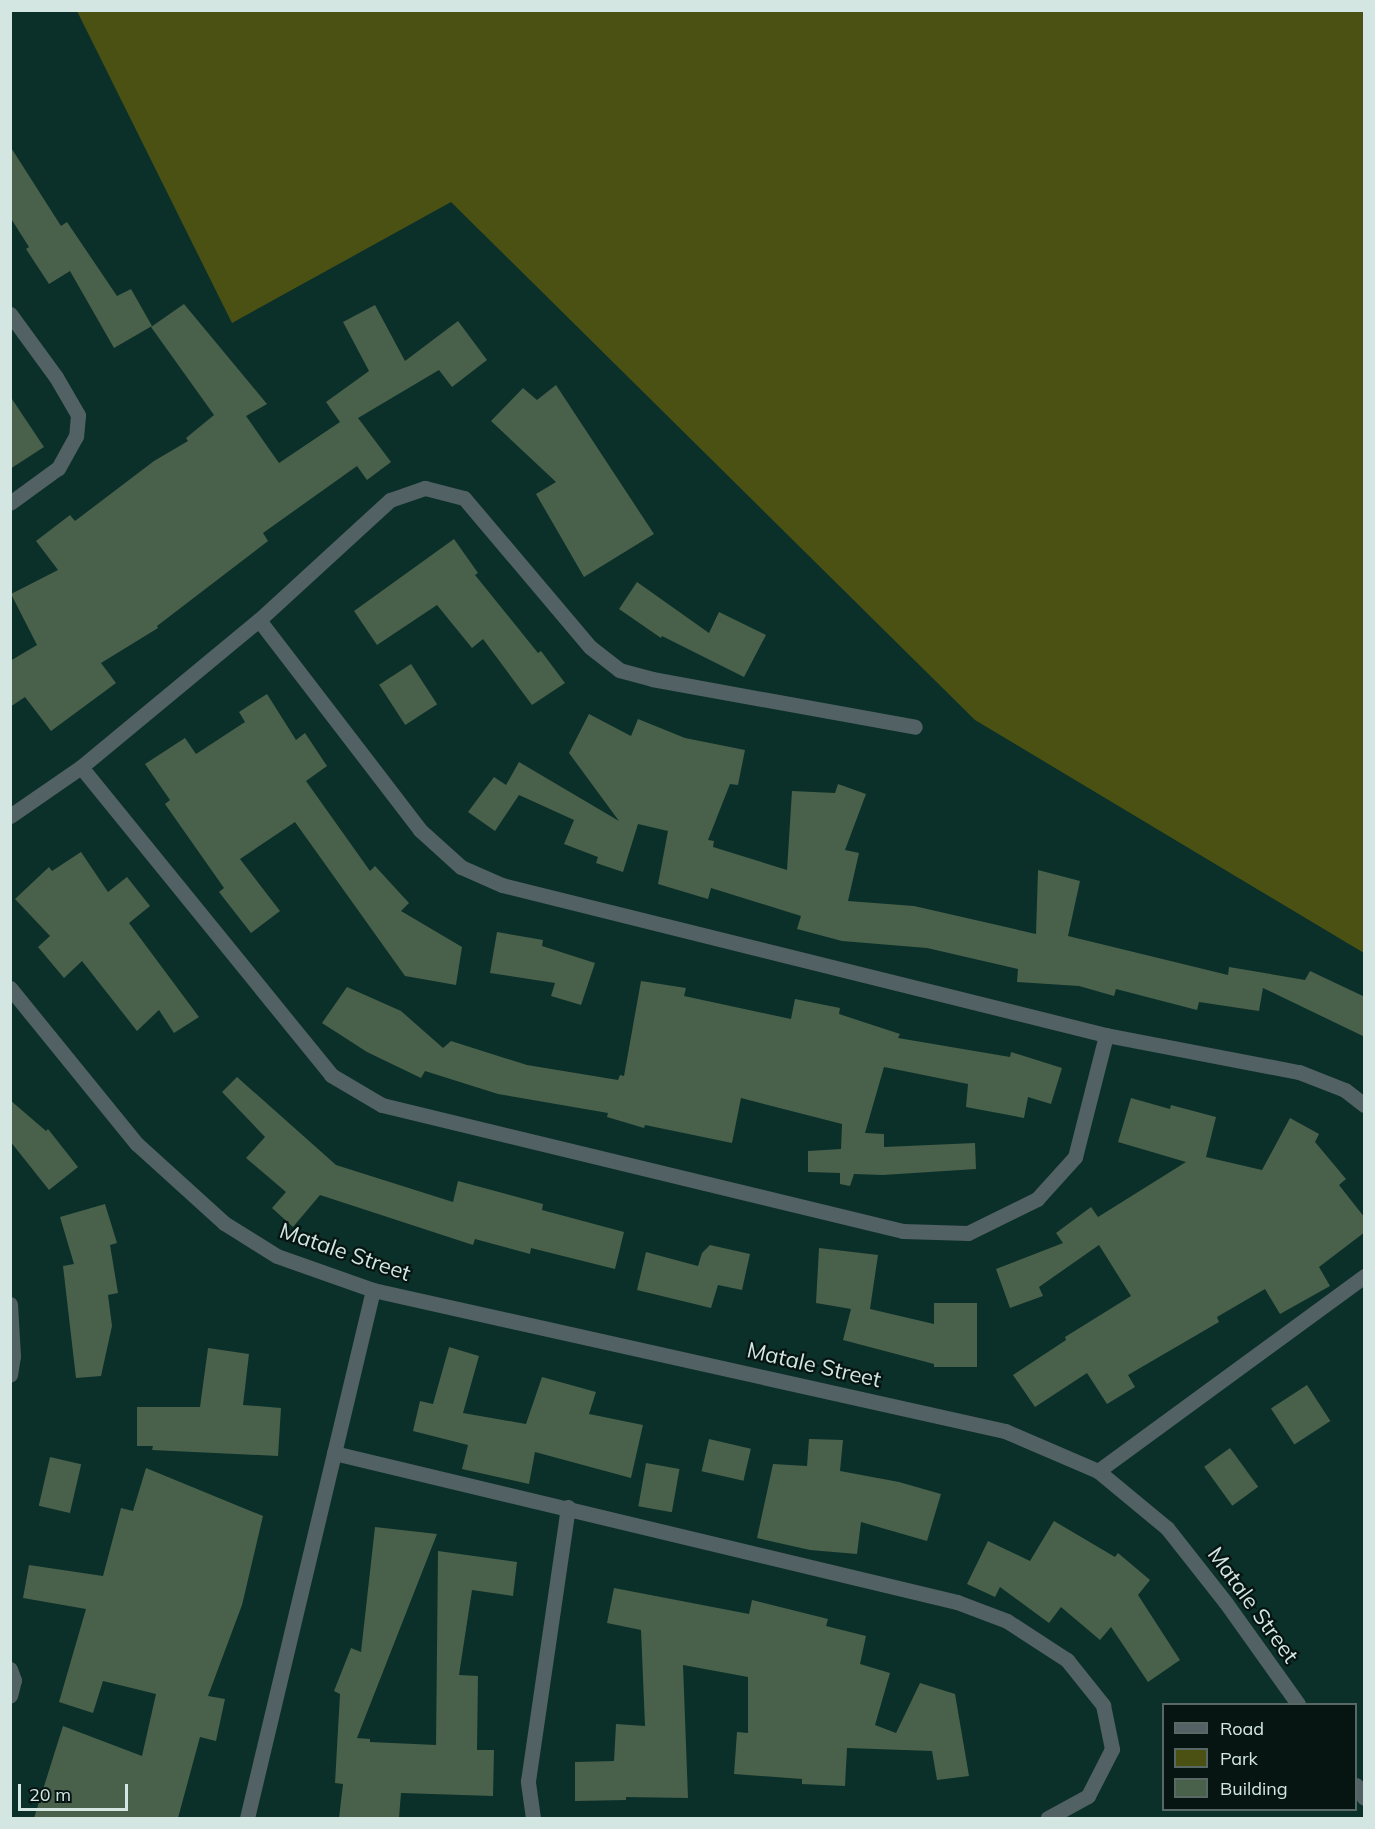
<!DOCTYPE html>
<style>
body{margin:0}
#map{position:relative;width:1375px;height:1829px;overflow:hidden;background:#0b3029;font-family:Mulish,sans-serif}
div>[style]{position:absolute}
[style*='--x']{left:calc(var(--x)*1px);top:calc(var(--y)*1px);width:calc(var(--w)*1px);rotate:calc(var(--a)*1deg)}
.green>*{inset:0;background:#4b5113}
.building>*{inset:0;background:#49604b;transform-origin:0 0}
.street>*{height:15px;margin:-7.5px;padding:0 7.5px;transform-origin:7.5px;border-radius:7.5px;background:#526164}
span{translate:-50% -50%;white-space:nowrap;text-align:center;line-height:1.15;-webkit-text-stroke:4.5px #061512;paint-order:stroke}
.street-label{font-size:22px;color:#d3e6e1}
.frame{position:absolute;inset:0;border:12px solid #d3e6e1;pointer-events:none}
.legend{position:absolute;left:1162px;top:1703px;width:195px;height:108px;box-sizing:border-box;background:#061512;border:2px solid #586965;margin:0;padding:8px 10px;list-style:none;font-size:18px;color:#d3e6e1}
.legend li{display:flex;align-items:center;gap:12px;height:30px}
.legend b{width:30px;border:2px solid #586965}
.scale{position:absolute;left:18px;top:1784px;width:110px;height:27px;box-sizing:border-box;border:3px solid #d3e6e1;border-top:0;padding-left:8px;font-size:18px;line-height:21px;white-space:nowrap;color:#d3e6e1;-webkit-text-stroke:4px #061512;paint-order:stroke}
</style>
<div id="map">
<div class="green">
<i style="clip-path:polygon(77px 11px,1364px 11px,1364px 953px,975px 720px,451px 202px,232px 323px)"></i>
</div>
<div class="building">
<i style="clip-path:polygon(10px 146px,61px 226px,67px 222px,117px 296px,131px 289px,152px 326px,114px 348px,70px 271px,49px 284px,26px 249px,29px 247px,10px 217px)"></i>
<i style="clip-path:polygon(184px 304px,267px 404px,246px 416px,279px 463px,340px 422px,326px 402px,369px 371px,343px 322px,375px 305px,405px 361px,458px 321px,487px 360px,452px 387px,439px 370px,358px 418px,391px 462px,367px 480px,357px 466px,263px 533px,268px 541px,157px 626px,158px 628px,101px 663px,116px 683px,51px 731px,25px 697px,10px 707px,10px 661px,37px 645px,11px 594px,58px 570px,36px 541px,70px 515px,75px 521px,154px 461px,188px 441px,186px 438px,214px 415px,151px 327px)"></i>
<i style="clip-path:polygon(556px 385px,654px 534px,584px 577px,536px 494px,556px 482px,491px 421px,523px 388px,537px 400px)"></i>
<i style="clip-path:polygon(10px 396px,44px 447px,10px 469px)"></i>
<i style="clip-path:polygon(454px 539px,478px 573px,475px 575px,538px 653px,541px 651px,565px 683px,532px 705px,483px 639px,472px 648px,437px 605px,377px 645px,354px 611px)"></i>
<i style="clip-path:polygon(637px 582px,709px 633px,719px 612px,766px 635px,744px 677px,662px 636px,661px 638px,619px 609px)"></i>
<i style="left:411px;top:664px;width:48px;height:38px;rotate:57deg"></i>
<i style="clip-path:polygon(267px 694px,296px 740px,305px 733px,327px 766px,306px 781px,370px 871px,375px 866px,409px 903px,401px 911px,462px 947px,456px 985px,405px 976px,295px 822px,240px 859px,280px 911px,251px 933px,219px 892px,224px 888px,165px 804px,170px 800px,145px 764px,185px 738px,196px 754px,245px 722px,239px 712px)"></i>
<i style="clip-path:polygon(589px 714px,631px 736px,638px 719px,685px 738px,745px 750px,738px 785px,730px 784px,708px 840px,714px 841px,713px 847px,787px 870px,792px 791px,835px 793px,838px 784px,866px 794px,845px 850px,859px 853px,848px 901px,914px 906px,1036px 934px,1038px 870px,1080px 881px,1068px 936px,1228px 975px,1229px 967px,1305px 980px,1310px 971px,1365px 997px,1365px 1037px,1263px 988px,1259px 1011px,1199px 1002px,1197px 1010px,1116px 989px,1114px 996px,1079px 986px,1017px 982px,1018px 969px,927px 948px,842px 941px,797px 929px,801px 916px,711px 888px,708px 899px,658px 884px,668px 831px,638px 824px,623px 872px,596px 863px,598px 857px,564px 844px,574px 820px,519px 795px,495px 831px,468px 812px,494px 777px,506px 785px,519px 762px,619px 821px,569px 753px)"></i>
<i style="clip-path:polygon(81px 852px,108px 892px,127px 877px,150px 906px,129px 923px,199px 1017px,174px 1033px,159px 1010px,137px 1031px,82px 961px,64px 978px,38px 947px,50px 936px,15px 899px,49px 867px,52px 871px)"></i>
<i style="clip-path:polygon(497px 932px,543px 940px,542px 946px,595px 963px,581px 1005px,551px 996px,555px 983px,490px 973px)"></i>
<i style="clip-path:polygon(641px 981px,686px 988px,684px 996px,791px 1019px,795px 999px,840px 1008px,839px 1014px,900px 1034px,898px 1038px,1010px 1057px,1011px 1052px,1062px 1068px,1051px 1104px,1028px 1097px,1024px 1118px,966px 1107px,968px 1084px,884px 1067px,865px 1133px,884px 1134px,884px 1147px,975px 1143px,976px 1169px,883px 1175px,854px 1174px,850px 1186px,840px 1184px,840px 1173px,808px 1172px,808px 1151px,841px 1149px,842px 1124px,741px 1098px,732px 1143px,645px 1125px,644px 1128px,607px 1117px,608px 1113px,498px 1094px,425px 1071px,421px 1078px,367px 1052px,322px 1023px,347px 987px,401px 1011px,443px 1048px,451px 1041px,527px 1065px,618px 1080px,620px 1075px,624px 1076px)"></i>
<i style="clip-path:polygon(237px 1077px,336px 1165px,453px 1202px,458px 1181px,543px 1204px,542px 1210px,624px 1232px,615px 1269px,531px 1248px,530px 1254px,475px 1239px,473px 1245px,320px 1195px,293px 1227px,272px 1208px,286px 1192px,246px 1158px,265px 1137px,222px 1092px)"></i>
<i style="clip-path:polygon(1131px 1098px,1170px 1109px,1171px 1105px,1216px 1117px,1206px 1157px,1262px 1170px,1290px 1118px,1319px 1134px,1315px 1142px,1346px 1179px,1339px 1185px,1365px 1218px,1365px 1232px,1319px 1267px,1330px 1286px,1280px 1314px,1265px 1289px,1217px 1317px,1219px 1322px,1128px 1375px,1135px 1387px,1107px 1404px,1087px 1373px,1035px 1407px,1013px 1375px,1066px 1340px,1065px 1337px,1131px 1296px,1099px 1245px,1039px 1287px,1043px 1296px,1010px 1308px,996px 1269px,1063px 1243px,1056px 1233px,1091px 1207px,1098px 1217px,1186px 1162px,1118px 1142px)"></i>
<i style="clip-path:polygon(10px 1100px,46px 1131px,48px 1129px,78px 1167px,49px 1190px,10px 1141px)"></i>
<i style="clip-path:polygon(105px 1204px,117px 1243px,110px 1245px,118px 1293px,108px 1295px,112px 1326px,101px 1376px,76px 1378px,63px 1266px,74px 1264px,60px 1217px)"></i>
<i style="clip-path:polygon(710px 1245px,750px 1254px,742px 1290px,718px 1285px,711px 1308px,637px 1290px,646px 1252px,698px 1266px,702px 1253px)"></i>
<i style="clip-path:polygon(819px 1248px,878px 1255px,870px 1309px,934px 1324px,934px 1303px,977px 1303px,977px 1367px,934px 1367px,934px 1364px,843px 1340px,851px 1309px,816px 1303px)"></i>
<i style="clip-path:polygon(449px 1347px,479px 1356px,463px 1413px,526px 1424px,542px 1377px,596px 1392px,589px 1414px,643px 1425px,631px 1478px,535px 1452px,529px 1484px,462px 1469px,468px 1445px,413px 1431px,420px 1401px,433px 1404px)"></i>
<i style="clip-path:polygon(208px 1348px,249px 1354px,243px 1405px,281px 1408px,278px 1456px,152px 1450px,153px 1446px,137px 1446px,137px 1407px,200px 1407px)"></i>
<i style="left:1307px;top:1385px;width:43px;height:43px;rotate:57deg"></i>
<i style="left:709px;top:1439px;width:43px;height:33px;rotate:13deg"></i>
<i style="clip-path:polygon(809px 1439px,843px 1440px,840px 1471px,899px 1482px,941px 1494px,927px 1541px,861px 1522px,857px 1554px,810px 1550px,757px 1538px,773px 1464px,807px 1466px)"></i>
<i style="left:1230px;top:1448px;width:48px;height:32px;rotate:54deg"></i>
<i style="left:50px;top:1457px;width:32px;height:50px;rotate:13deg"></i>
<i style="left:646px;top:1463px;width:34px;height:44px;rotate:10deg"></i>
<i style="clip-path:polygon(146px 1468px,263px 1516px,242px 1605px,208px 1696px,225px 1699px,216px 1741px,200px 1737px,178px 1818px,34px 1818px,63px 1726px,142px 1756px,156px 1694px,103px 1681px,93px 1713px,59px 1702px,86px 1609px,23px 1598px,29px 1565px,103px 1576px,121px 1508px,133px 1511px)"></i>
<i style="clip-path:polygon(1054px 1521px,1115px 1557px,1118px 1553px,1150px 1580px,1138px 1595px,1180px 1660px,1148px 1682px,1111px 1627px,1100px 1640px,1061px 1607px,1049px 1623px,1000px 1587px,995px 1597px,967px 1584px,988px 1541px,1030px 1561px)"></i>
<i style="clip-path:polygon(375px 1527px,437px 1534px,357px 1738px,370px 1739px,370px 1742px,436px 1745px,438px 1551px,517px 1562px,513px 1596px,472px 1590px,459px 1675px,478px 1676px,477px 1750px,494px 1750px,493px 1796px,401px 1793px,399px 1818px,339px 1818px,343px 1784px,335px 1783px,340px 1694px,334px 1691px,351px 1648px,361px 1652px)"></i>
<i style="clip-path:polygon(614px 1588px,749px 1614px,752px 1600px,828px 1619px,826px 1626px,866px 1636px,860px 1664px,890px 1673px,875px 1725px,896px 1733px,920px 1683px,955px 1694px,969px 1776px,937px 1780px,932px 1751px,847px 1748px,845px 1786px,802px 1784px,802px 1779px,734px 1774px,737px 1732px,748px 1733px,748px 1677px,683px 1665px,688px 1798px,626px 1797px,626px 1800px,575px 1801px,575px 1762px,614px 1761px,616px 1724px,645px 1726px,641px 1630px,607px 1623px)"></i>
</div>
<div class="street">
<i style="--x:10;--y:314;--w:78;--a:53.9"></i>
<i style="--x:56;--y:377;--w:44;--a:59.9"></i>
<i style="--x:78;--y:415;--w:21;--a:95"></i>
<i style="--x:76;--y:436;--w:37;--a:119"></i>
<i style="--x:58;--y:468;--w:59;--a:143.9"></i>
<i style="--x:259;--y:620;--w:265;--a:52.5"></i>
<i style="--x:420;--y:830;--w:55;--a:42.1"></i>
<i style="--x:461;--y:867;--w:45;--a:23.7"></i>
<i style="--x:502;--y:885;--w:622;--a:13.95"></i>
<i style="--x:1106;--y:1035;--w:197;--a:10.9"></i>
<i style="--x:1299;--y:1072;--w:49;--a:21.4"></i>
<i style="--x:1345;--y:1090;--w:24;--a:38"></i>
<i style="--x:81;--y:767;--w:397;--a:50.9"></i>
<i style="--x:331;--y:1075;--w:59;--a:30.5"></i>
<i style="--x:382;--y:1105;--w:536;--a:13.6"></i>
<i style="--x:903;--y:1231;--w:65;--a:1.8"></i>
<i style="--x:968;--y:1233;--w:77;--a:-26.2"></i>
<i style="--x:1037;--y:1199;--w:57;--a:-47.9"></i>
<i style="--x:1075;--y:1157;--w:126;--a:-75.7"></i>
<i style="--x:10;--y:816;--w:86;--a:-34.6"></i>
<i style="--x:81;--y:767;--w:231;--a:-39.6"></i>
<i style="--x:259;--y:620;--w:178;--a:-42.5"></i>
<i style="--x:390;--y:500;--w:37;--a:-19"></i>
<i style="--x:425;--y:488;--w:40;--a:14.4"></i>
<i style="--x:464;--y:498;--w:195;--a:49.8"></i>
<i style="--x:590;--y:647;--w:37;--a:38"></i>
<i style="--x:619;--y:670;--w:34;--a:15"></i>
<i style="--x:652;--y:679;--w:267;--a:10.3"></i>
<i style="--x:10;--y:988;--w:201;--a:50.9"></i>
<i style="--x:137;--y:1144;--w:118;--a:42.2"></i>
<i style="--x:224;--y:1223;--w:62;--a:31.9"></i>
<i style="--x:277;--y:1256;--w:102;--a:19.5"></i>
<i style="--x:373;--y:1290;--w:648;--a:12.58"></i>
<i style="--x:1005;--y:1431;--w:101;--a:23.3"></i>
<i style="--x:1098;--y:1471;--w:89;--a:39.6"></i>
<i style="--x:1167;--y:1528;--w:95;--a:51.8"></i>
<i style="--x:1226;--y:1603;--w:124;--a:54.5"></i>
<i style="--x:10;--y:1304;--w:52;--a:86.7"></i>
<i style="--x:13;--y:1356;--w:19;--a:99"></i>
<i style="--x:334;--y:1453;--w:641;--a:13.45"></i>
<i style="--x:957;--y:1602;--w:53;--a:20.8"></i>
<i style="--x:1007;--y:1621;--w:72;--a:33"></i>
<i style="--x:1067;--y:1660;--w:58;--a:51.3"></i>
<i style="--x:1103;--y:1705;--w:45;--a:78.4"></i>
<i style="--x:1112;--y:1749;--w:53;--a:117.1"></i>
<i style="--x:1088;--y:1796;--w:46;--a:151.2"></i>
<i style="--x:1098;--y:1471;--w:330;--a:-36.2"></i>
<i style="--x:10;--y:1669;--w:12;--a:70"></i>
<i style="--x:14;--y:1680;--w:16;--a:104"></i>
<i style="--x:1356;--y:1785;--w:15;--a:58"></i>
<i style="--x:247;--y:1818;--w:543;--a:-76.58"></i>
<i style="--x:533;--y:1818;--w:37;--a:-98"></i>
<i style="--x:528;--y:1781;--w:277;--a:-81.7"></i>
</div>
<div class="street-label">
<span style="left:345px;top:1252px;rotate:19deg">Matale Street</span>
<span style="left:814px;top:1365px;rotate:13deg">Matale Street</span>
<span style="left:1253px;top:1605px;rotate:54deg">Matale Street</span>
</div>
<div class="frame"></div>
<ul class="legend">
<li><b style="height:8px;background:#526164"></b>Road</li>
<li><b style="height:16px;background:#4b5113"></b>Park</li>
<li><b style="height:16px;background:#49604b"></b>Building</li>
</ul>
<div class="scale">20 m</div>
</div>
